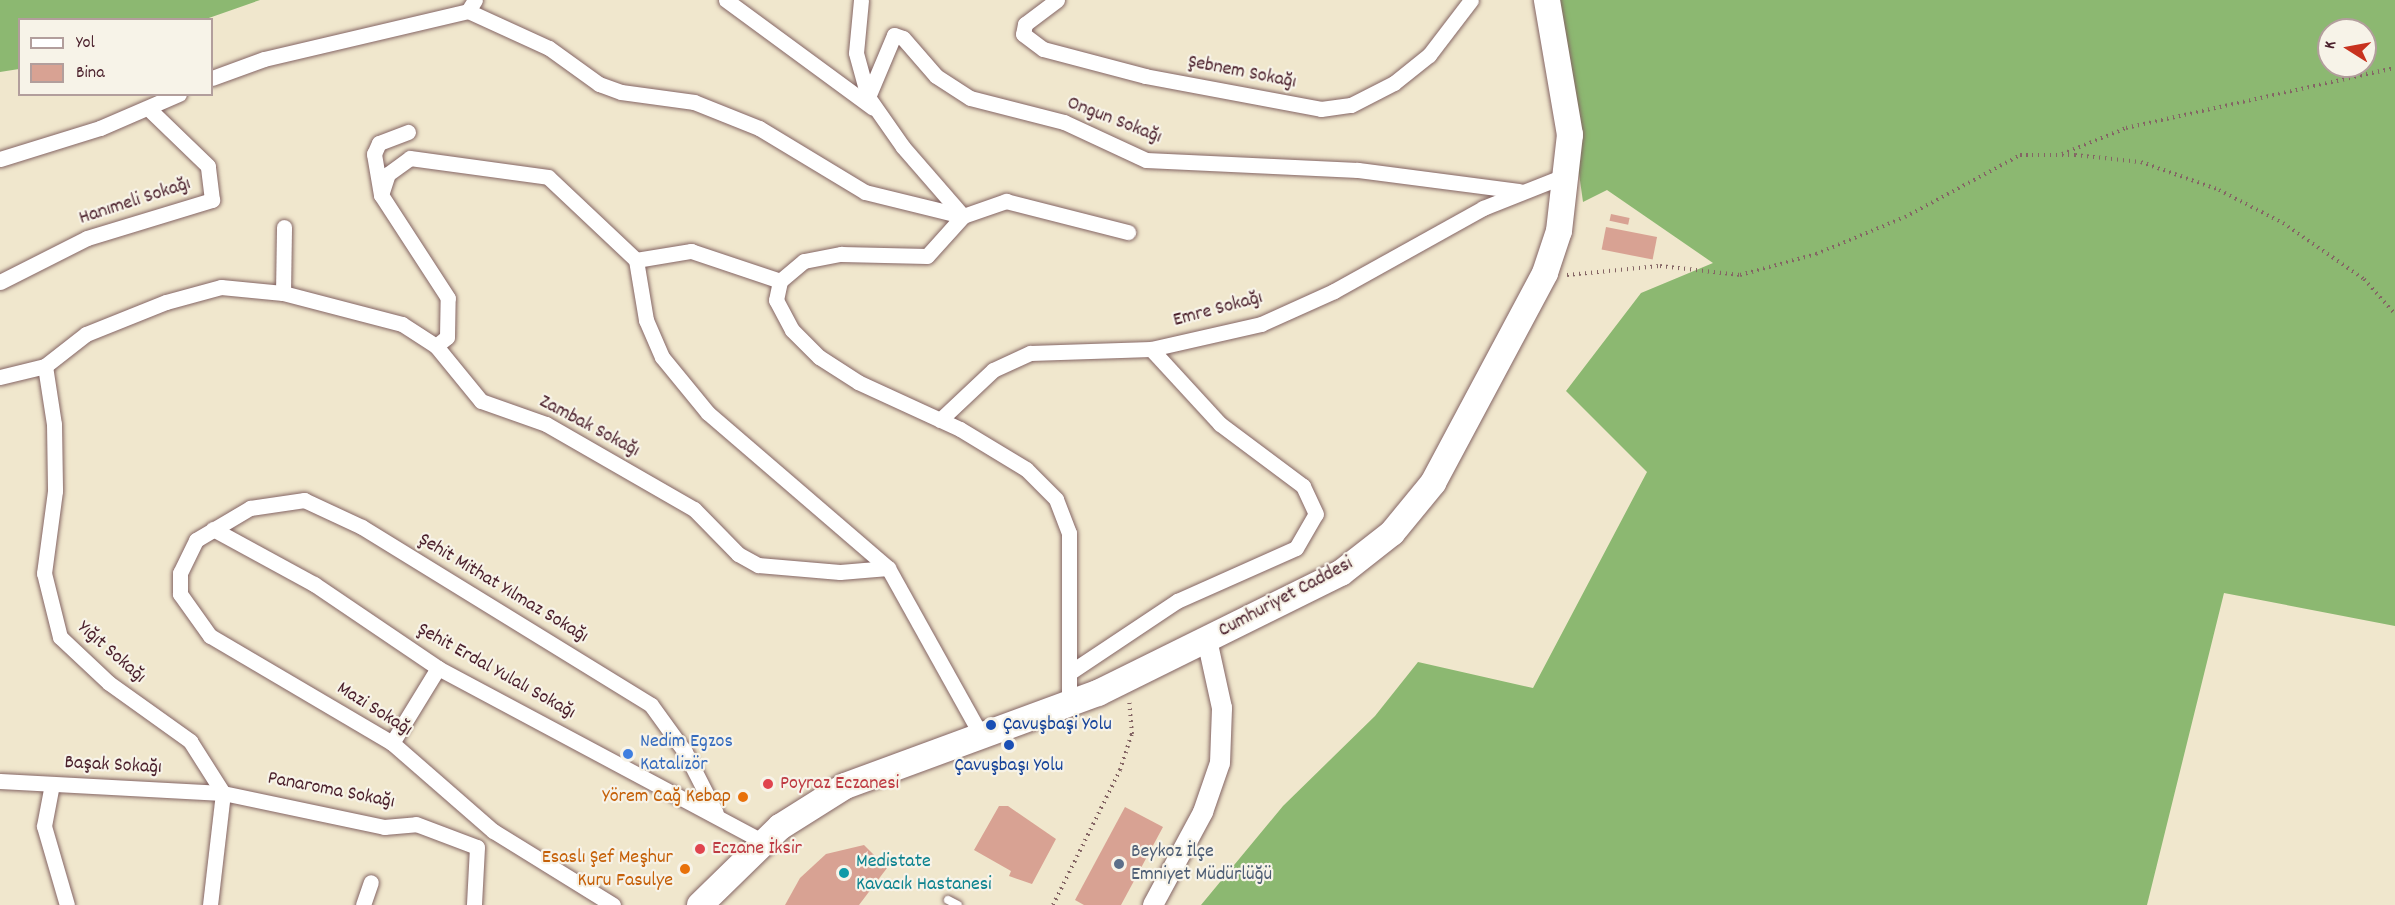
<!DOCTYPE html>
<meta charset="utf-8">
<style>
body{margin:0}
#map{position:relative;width:2395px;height:905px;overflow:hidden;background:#f0e7cd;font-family:Dekko,sans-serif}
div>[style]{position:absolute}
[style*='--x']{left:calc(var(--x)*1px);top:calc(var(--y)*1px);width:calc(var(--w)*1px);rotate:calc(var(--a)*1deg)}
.forest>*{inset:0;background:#8cb871}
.building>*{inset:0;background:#d8a293;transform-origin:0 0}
.path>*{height:4px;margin-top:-2px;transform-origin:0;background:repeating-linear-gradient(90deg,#846564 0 1.5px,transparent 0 6px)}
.roads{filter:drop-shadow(0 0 2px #846564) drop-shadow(0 0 2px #846564)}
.service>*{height:8px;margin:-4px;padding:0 4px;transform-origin:4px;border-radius:4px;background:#fff}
.minor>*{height:15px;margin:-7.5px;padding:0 7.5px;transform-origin:7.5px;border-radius:7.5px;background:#fff}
.tertiary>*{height:20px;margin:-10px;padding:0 10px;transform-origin:10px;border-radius:10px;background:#fff}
.primary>*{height:26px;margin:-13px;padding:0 13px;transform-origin:13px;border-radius:13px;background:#fff}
.dots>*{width:16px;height:16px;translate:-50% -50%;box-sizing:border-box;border:3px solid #f7f3e8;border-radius:50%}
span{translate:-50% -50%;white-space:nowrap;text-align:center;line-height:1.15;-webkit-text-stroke:4.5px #f7f3e8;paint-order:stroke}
.street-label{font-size:20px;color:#4a1f2b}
.transit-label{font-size:20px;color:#164399}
.left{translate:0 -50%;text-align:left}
.shop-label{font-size:20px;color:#366cbe}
.health-label{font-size:20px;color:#be3a42}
.food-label{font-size:20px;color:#c56008}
.right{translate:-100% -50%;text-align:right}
.service-label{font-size:20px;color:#4e5e75}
.culture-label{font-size:20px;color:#0d838f}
.legend{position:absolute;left:18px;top:18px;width:195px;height:78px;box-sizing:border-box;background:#f7f3e8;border:2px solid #b29e9c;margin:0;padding:8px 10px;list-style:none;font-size:18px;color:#4a1f2b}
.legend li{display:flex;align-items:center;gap:12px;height:30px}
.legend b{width:30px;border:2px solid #b29e9c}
.north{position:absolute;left:2317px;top:18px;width:60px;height:60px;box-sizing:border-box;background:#f7f3e8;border:2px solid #b29e9c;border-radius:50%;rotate:281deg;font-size:16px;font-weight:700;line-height:24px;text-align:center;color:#4a1f2b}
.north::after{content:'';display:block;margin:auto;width:21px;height:27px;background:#c8321e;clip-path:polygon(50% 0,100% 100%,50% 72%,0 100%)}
</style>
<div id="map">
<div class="forest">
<i style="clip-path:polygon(0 0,260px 0,206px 19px,20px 20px,19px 69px,0 72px)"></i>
<i style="clip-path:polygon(evenodd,1555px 0,2395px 0,2395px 626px,2224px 593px,2147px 905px,1201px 905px,1283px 806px,1375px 716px,1418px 662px,1533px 688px,1647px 472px,1566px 391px,1641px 293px,1713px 263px,1607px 190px,1583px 202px,1555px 0,2329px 30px,2365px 30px,2365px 66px,2329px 66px,2329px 30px)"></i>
</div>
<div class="building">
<i style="left:1611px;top:214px;width:19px;height:7px;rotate:12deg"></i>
<i style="left:1606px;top:227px;width:52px;height:23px;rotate:11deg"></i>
<i style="clip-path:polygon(999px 806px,1008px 806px,1056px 839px,1032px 884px,1009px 876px,1011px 871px,974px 850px)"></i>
<i style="clip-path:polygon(1125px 807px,1163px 827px,1121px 905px,1084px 905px,1075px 900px)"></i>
<i style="clip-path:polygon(864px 845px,887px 868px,859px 905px,785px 905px,800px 878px,826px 854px)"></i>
</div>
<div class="path">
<i style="--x:2062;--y:154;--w:69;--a:-22.1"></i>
<i style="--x:2126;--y:128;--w:276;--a:-12.6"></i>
<i style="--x:1567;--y:275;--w:93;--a:-5.5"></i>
<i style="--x:1660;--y:266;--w:81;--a:6.4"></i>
<i style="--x:1740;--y:275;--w:79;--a:-15.4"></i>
<i style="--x:1816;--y:254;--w:96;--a:-22.6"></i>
<i style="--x:1905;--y:217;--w:131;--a:-28.3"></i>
<i style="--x:2020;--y:155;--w:55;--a:0"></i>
<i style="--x:2075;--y:155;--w:66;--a:6.1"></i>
<i style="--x:2141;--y:162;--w:83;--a:19.7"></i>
<i style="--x:2219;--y:190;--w:72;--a:27.3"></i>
<i style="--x:2283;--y:223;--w:98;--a:34.7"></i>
<i style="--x:2364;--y:279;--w:47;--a:48.5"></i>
<i style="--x:1053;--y:905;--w:151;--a:-63.6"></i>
<i style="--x:1120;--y:770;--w:38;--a:-72"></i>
<i style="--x:1132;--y:734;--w:35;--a:-95"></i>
</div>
<div class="roads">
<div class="service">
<i style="--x:948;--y:900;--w:11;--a:27"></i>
</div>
<div class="minor">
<i style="--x:726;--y:0;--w:182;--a:36.3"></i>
<i style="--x:861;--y:0;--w:53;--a:95.4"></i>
<i style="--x:856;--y:53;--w:46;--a:74.7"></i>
<i style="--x:868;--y:97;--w:61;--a:55"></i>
<i style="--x:903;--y:147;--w:91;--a:49"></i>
<i style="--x:1057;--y:0;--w:40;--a:143"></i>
<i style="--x:1025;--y:24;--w:10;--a:101"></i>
<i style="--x:1023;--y:34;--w:25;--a:37"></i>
<i style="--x:1043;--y:49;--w:106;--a:14.8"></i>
<i style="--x:1145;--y:76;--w:179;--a:10.6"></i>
<i style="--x:1321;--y:109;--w:30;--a:-8"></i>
<i style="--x:1351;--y:105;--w:48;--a:-27.1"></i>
<i style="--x:1394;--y:83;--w:45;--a:-38.7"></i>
<i style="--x:1429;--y:55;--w:69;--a:-52.6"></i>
<i style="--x:468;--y:11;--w:89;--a:24.6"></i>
<i style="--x:549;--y:48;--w:62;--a:35.8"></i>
<i style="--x:599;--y:84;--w:23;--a:20"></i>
<i style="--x:621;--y:92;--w:74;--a:7.8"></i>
<i style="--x:694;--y:102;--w:70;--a:21.8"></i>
<i style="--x:759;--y:128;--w:124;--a:31.1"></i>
<i style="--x:865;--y:192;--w:101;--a:13.8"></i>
<i style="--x:212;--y:78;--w:55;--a:-20.1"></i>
<i style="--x:264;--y:59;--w:210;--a:-13.2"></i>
<i style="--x:468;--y:11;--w:13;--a:-58"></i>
<i style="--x:868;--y:97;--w:67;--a:-67.2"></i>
<i style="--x:894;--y:35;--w:9;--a:18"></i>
<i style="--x:903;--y:38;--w:50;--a:49"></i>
<i style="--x:936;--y:76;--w:40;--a:32.9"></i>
<i style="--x:970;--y:98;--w:97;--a:14.3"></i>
<i style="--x:1064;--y:122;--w:90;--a:24.9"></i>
<i style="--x:1146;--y:160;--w:212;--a:2.7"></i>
<i style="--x:1358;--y:170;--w:162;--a:7.4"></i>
<i style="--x:0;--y:159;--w:105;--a:-17.2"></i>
<i style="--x:100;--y:128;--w:86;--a:-23.3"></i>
<i style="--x:381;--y:195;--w:42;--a:-99.7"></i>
<i style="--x:374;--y:154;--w:12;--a:-66"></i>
<i style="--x:379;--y:143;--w:31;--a:-21"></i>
<i style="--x:636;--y:260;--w:61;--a:80.5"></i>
<i style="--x:646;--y:320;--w:40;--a:66.6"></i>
<i style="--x:662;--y:357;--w:72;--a:50.6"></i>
<i style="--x:708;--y:413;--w:238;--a:40.7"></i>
<i style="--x:888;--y:568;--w:189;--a:60.9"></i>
<i style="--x:0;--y:282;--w:97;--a:-26.8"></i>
<i style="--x:87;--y:238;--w:131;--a:-16.9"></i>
<i style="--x:212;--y:200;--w:34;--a:-97"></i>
<i style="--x:208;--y:166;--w:81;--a:-136"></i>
<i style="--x:283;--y:293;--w:66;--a:-89.1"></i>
<i style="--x:436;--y:346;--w:14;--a:-39"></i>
<i style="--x:447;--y:337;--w:39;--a:-89"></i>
<i style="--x:448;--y:298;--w:123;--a:-123"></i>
<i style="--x:381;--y:195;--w:22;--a:-72"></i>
<i style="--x:388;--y:174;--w:27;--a:-36"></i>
<i style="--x:410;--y:158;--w:139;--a:7.8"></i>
<i style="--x:548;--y:177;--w:121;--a:43.3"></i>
<i style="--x:636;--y:260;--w:56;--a:-9.3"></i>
<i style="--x:691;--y:251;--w:94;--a:18.6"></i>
<i style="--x:45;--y:366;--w:59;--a:81.2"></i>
<i style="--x:54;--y:424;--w:67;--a:89.1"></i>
<i style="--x:55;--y:491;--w:83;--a:97.6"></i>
<i style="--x:44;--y:573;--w:66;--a:76"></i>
<i style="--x:60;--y:637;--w:67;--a:43.2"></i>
<i style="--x:109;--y:683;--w:100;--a:35.6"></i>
<i style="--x:190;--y:741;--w:62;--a:57.6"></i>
<i style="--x:0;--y:377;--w:46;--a:-13.7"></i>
<i style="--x:45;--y:366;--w:52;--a:-38"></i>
<i style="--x:86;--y:334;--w:86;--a:-21.8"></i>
<i style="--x:166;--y:302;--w:57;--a:-15.3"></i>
<i style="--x:221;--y:287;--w:62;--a:5.5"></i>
<i style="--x:283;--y:293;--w:123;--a:14.6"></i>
<i style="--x:402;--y:324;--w:40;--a:32.9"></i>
<i style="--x:436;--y:346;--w:71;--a:50.7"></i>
<i style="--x:481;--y:401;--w:69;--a:19.5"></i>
<i style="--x:546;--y:424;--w:171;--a:29.9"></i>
<i style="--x:694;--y:509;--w:63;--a:45.6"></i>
<i style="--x:738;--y:554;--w:23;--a:29"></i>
<i style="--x:758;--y:565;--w:82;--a:4.9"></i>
<i style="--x:840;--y:572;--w:48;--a:-4.8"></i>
<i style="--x:940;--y:420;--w:73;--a:-43.3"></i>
<i style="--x:993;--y:370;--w:41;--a:-24.7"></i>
<i style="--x:1030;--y:353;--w:121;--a:-1.9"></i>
<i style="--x:1151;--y:349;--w:113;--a:-12.8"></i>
<i style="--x:1261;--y:324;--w:80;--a:-24.3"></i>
<i style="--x:1334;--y:291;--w:171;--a:-29.1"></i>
<i style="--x:1483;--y:208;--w:92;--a:-21.6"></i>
<i style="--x:213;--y:529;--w:115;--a:28.6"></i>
<i style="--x:314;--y:584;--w:150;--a:34.1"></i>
<i style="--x:438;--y:668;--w:370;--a:28.1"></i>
<i style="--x:1069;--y:673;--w:130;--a:-33.7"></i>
<i style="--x:1177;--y:601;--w:130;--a:-24"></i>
<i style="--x:1296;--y:548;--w:39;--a:-60"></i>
<i style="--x:1316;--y:514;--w:31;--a:-115"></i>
<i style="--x:1303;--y:486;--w:104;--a:-143.2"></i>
<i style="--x:1220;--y:424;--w:102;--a:-132.6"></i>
<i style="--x:1069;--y:704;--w:171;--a:-90"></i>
<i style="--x:1069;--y:533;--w:36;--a:-111"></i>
<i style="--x:1056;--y:499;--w:42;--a:-135"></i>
<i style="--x:1026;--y:469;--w:77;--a:-148.8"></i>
<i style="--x:960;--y:429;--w:112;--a:-155.3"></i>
<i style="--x:858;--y:382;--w:46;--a:-147.3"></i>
<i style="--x:819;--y:357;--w:38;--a:-135"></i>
<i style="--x:792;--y:330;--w:34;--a:-118"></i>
<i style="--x:776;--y:300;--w:19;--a:-78"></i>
<i style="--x:780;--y:281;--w:31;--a:-40"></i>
<i style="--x:804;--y:261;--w:38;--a:-11"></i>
<i style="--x:841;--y:254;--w:86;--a:1.3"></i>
<i style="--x:927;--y:256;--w:54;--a:-48"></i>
<i style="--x:963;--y:216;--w:46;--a:-19.2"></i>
<i style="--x:1006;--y:201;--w:126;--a:14.3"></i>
<i style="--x:392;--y:743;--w:88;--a:-58.5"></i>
<i style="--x:0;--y:781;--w:223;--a:3.1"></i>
<i style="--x:223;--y:793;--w:165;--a:11.9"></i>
<i style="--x:384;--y:827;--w:32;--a:-5"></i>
<i style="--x:416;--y:824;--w:65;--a:20.7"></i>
<i style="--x:477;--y:847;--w:58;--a:93"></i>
<i style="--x:52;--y:784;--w:43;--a:100.8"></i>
<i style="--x:44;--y:826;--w:82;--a:73.8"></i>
<i style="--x:210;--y:905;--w:113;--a:-83.4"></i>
<i style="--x:363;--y:905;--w:24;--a:-71"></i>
<i style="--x:613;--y:905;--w:141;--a:-148.3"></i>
<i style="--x:493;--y:831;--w:134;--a:-138.9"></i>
<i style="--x:392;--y:743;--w:211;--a:-149.5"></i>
<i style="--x:210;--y:636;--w:52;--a:-125.5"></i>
<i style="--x:180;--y:594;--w:21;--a:-90"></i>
<i style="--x:180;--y:573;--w:37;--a:-64"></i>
<i style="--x:196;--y:540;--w:63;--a:-30.7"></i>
<i style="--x:250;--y:508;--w:55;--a:-8.4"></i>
<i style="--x:304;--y:500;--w:64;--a:25"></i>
<i style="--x:362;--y:527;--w:339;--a:31.6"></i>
<i style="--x:651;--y:705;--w:58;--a:54.1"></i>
<i style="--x:685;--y:752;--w:68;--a:63.1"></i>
</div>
<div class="tertiary">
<i style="--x:1153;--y:905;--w:106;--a:-61.7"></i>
<i style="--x:1203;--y:812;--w:52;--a:-70.9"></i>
<i style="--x:1220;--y:763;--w:55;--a:-87.9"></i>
<i style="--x:1222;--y:708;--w:70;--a:-102.4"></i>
</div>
<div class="primary">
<i style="--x:700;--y:905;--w:112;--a:-44.3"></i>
<i style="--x:780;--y:827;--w:77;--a:-32.2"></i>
<i style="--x:845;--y:786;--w:270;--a:-20.2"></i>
<i style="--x:1098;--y:693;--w:271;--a:-26.3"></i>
<i style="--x:1341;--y:573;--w:65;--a:-38.1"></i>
<i style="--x:1392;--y:533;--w:65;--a:-50.6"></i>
<i style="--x:1433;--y:483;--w:238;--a:-61.9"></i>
<i style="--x:1545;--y:273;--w:44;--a:-71.6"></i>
<i style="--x:1559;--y:231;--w:97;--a:-83.5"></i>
<i style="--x:1570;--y:135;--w:137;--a:-99.7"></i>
</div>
</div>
<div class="dots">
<i style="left:991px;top:725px;background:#1a4fb4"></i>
<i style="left:1009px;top:745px;background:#1a4fb4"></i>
<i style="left:628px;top:754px;background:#3f7fe0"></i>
<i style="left:768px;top:784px;background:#e0444e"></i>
<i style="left:743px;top:797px;background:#e8710a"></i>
<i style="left:700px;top:849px;background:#e0444e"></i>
<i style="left:1119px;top:864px;background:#5c6f8a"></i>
<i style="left:685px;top:869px;background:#e8710a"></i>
<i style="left:844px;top:873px;background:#0f9aa8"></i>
</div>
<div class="street-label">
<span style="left:1242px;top:73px;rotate:11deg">Şebnem Sokağı</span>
<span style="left:1114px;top:121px;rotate:21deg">Ongun Sokağı</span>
<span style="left:135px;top:202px;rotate:-18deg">Hanımeli Sokağı</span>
<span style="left:1218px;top:310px;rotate:-15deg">Emre Sokağı</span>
<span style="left:589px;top:427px;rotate:28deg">Zambak Sokağı</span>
<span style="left:503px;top:589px;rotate:31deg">Şehit Mithat Yılmaz Sokağı</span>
<span style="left:1286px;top:598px;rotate:-28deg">Cumhuriyet Caddesi</span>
<span style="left:111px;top:653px;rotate:41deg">Yığıt Sokağı</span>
<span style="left:496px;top:672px;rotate:29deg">Şehit Erdal Yulalı Sokağı</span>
<span style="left:374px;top:710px;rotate:32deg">Mazi Sokağı</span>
<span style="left:113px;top:766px;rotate:3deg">Başak Sokağı</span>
<span style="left:331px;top:791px;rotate:11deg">Panaroma Sokağı</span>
</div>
<div class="transit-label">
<span class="left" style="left:1003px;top:725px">Çavuşbaşi Yolu</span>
<span style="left:1009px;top:766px">Çavuşbaşı Yolu</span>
</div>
<div class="shop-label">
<span class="left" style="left:640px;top:754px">Nedim Egzos<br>Katalizör</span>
</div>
<div class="health-label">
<span class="left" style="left:780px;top:784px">Poyraz Eczanesi</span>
<span class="left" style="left:712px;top:849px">Eczane İksir</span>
</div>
<div class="food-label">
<span class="right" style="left:731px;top:797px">Yörem Cağ Kebap</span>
<span class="right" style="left:673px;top:870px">Esaslı Şef Meşhur<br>Kuru Fasulye</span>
</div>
<div class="service-label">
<span class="left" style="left:1131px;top:864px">Beykoz İlçe<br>Emniyet Müdürlüğü</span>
</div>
<div class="culture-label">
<span class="left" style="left:856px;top:874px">Medistate<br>Kavacık Hastanesi</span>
</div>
<ul class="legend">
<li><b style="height:8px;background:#fff"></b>Yol</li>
<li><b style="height:16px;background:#d8a293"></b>Bina</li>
</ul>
<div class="north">K</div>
</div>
